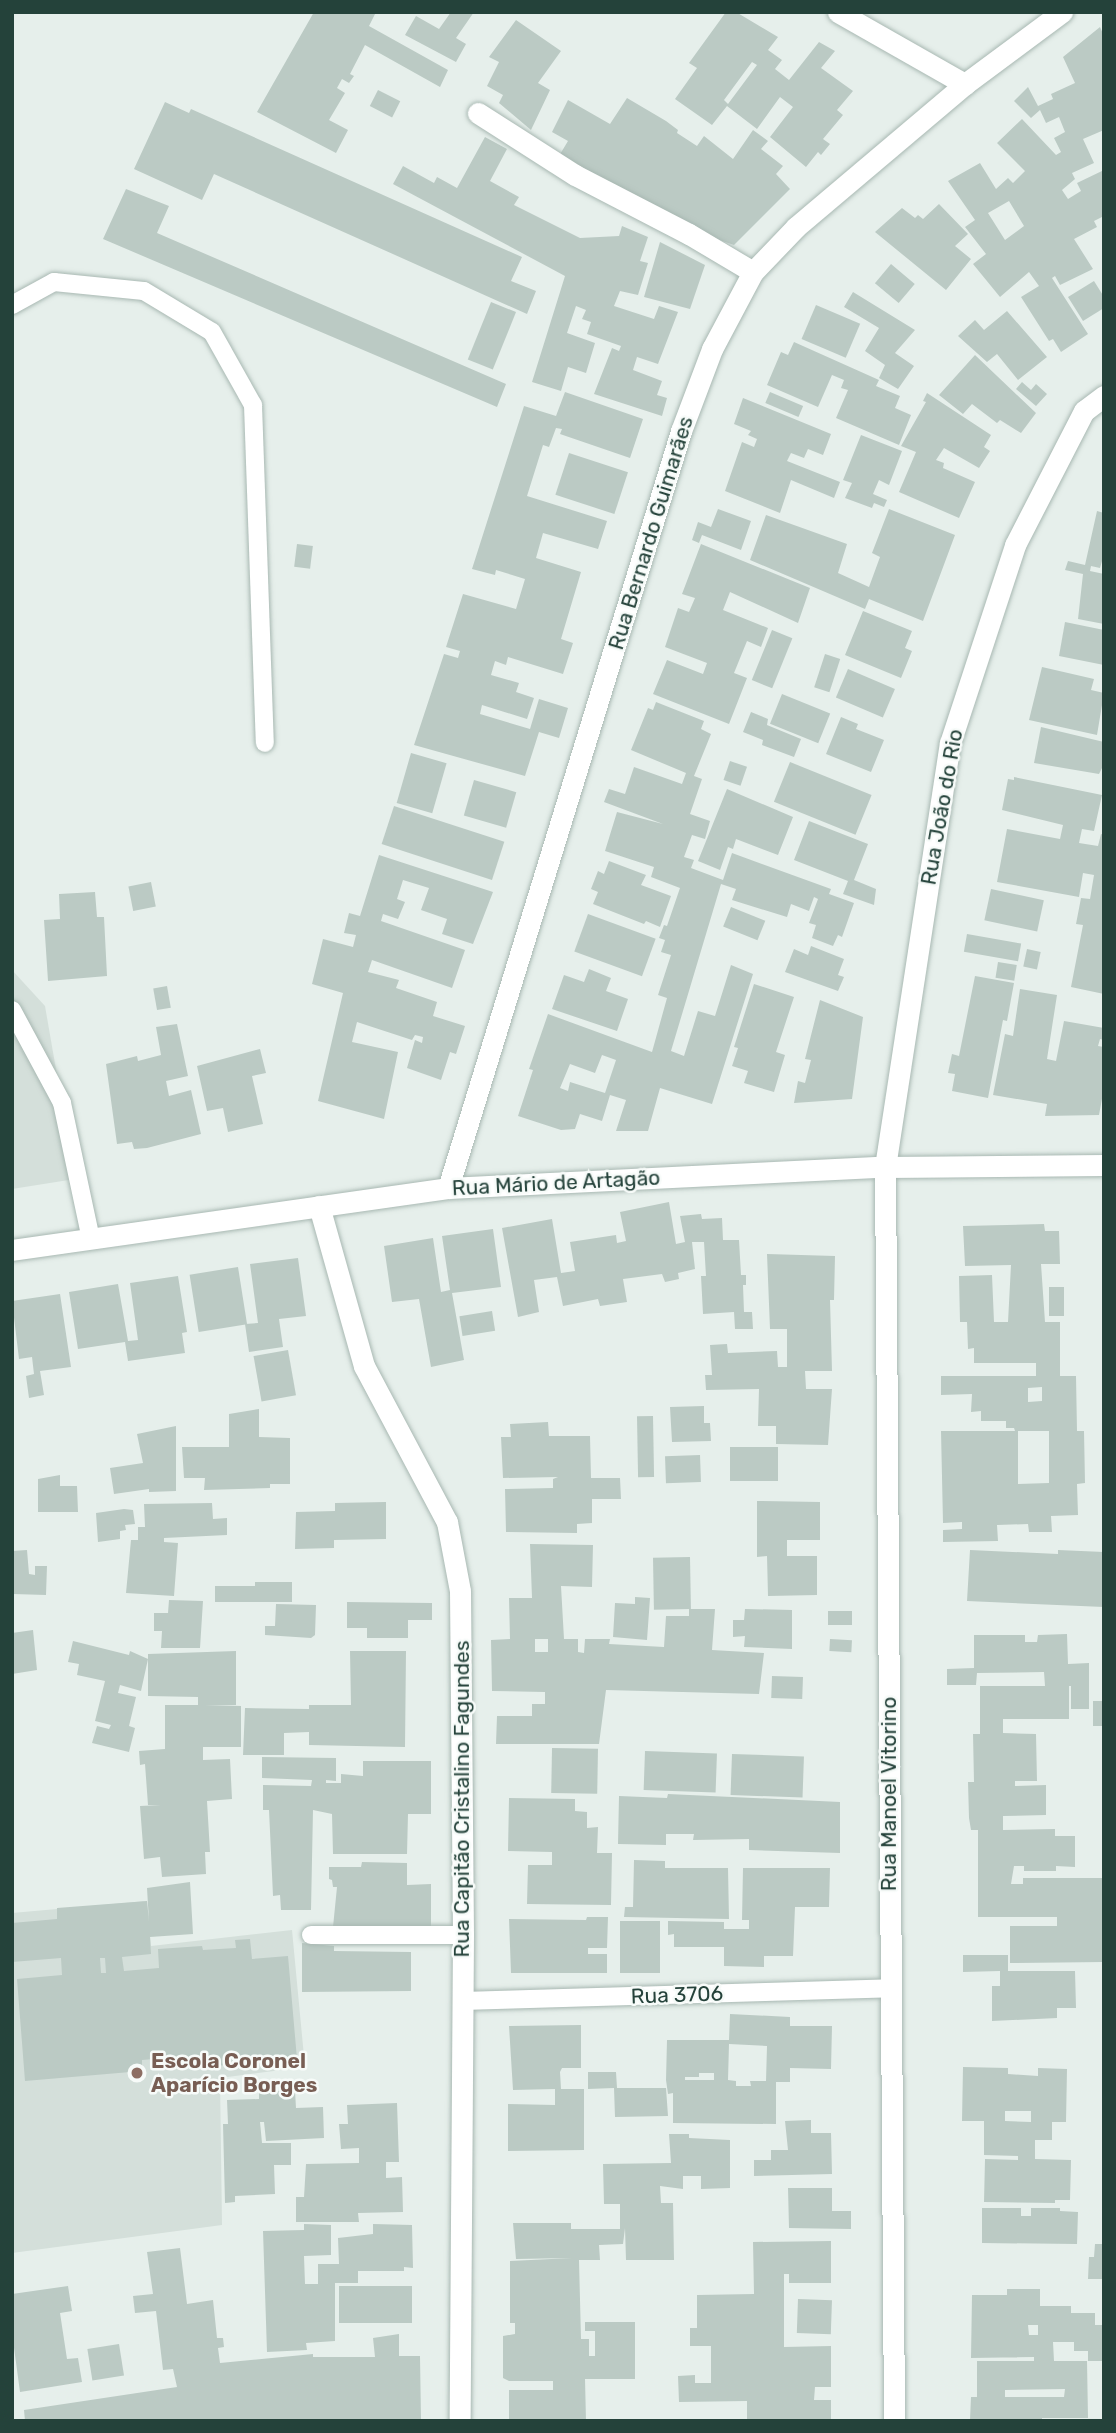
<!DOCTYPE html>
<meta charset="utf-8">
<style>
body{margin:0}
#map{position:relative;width:1116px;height:2433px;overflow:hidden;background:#e6efeb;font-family:Rubik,sans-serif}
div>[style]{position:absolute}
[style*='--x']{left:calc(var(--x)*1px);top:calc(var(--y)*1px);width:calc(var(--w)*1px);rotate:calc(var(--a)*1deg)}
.built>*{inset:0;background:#d4dfda}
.building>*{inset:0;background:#bbcac4;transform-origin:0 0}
.roads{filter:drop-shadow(0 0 2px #a8b8b2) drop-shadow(0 0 2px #a8b8b2)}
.lane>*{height:18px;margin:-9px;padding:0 9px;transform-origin:9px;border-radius:9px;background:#fff}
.street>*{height:21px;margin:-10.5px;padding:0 10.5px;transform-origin:10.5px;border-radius:10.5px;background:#fff}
.secondary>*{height:21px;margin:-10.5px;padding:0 10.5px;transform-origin:10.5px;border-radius:10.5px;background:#fff}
.dots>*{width:19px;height:19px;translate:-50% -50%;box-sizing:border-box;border:4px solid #f7fbf9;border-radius:50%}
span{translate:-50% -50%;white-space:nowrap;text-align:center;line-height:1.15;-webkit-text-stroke:5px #f7fbf9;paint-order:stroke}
.street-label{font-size:21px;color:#24423a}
.education-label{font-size:21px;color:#785e54;font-weight:700}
.left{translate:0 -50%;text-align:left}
.frame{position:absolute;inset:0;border:14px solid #24423a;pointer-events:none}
</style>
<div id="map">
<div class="built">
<i style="clip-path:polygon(12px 970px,45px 1006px,75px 1179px,12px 1189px)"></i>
<i style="clip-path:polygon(147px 1901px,151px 1946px,292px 1930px,305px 2067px,220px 2078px,222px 2225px,12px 2253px,12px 1913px)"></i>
</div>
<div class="building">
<i style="clip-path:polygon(314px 12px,376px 12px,369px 26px,448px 70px,440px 87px,365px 45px,350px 74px,354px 76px,349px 83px,342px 79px,337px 88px,345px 93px,329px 120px,348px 130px,336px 153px,257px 112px)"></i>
<i style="clip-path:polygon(451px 12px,474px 12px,456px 38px,466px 44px,456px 62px,405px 35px,416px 16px,439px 29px)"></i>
<i style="clip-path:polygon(evenodd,726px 12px,736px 12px,778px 37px,768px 50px,782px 60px,775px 69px,789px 80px,819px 42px,835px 51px,821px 68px,853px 91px,837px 110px,843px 115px,823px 139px,830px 144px,821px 155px,818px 152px,806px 167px,770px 137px,793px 107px,780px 97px,757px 129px,727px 106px,712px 125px,675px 99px,697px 68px,689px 63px,726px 12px,752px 62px,757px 65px,728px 104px,724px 100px,752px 62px)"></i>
<i style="clip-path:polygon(516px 20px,561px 51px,538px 83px,550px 90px,531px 130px,499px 103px,503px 95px,487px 86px,499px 62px,489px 57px)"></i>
<i style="clip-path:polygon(evenodd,1100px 27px,1104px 36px,1104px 130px,1083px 139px,1094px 163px,1072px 173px,1075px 179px,1062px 190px,1068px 199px,1081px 191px,1077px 183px,1104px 170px,1104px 216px,1094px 221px,1097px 227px,1074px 239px,1093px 269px,1060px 285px,1055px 276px,1052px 278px,1088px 334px,1061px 352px,1053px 339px,1049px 341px,1021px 297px,1039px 286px,1029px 272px,1000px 297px,973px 264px,986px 254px,965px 227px,975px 220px,948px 181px,980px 163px,996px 189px,1008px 178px,1013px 183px,1025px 171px,997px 143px,1022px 119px,1056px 155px,1061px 152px,1054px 138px,1065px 132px,1059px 117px,1046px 123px,1040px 110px,1031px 118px,1014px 101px,1028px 87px,1038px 106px,1053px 99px,1051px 94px,1075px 83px,1063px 57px,1100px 27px,1009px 201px,1024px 226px,1005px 240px,988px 213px,1009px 201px)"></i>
<i style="left:378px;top:90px;width:25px;height:18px;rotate:27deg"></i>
<i style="clip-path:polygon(627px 98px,666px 121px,678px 130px,677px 133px,697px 146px,704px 136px,733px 159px,753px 130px,768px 141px,761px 149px,783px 166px,776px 174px,790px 189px,734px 245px,705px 235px,559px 156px,568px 141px,552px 132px,568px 100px,610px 124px)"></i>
<i style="clip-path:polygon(165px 102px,189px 113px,191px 109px,522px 257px,511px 281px,536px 291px,527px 314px,214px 174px,202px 200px,134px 169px)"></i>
<i style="clip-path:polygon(485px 137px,507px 149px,490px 181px,519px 197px,514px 205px,580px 238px,619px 236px,622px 226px,648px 237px,640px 261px,648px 263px,638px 295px,620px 291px,614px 306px,654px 319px,659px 306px,678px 312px,658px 364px,637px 357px,633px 370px,662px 381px,657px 395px,667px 398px,662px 416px,594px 394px,612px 348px,619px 351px,621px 346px,587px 334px,591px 322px,582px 319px,586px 310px,576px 306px,567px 333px,595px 343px,586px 373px,568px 367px,561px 391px,532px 382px,565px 276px,393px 184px,403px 166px,434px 183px,437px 177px,457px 188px)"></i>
<i style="clip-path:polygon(126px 189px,169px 206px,157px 233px,506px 384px,497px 407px,103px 239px)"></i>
<i style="clip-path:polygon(939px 204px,968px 234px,955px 246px,971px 259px,946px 290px,875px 232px,902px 208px,915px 218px,918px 215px,923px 219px)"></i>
<i style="clip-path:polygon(660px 242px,705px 265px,690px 309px,644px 297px)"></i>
<i style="left:891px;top:264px;width:31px;height:25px;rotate:40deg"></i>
<i style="clip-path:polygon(1094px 281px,1104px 297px,1104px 308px,1083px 321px,1068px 297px)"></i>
<i style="clip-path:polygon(853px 292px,915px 330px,895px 353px,914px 366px,898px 389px,879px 378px,885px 365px,865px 351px,879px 328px,844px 307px)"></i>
<i style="left:491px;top:302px;width:27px;height:62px;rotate:22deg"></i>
<i style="left:816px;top:305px;width:48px;height:37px;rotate:23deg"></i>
<i style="clip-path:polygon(1007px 311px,1047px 357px,1018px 380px,997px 354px,987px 362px,958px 336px,975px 320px,984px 330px)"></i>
<i style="clip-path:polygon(794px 342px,879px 380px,876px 386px,900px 396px,895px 408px,911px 415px,899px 445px,836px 418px,848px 390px,841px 388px,844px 380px,832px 375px,818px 407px,767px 385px,781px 352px,788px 355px)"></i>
<i style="clip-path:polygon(975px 355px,1036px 413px,1021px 433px,1000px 420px,997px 423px,972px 404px,963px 414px,939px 395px)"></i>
<i style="clip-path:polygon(1022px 382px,1031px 390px,1036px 384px,1047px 394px,1036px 406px,1016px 389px)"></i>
<i style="clip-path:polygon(565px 392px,643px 419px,630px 458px,560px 434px,562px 429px,556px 428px,549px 447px,543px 445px,527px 496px,607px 521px,598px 549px,543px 533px,536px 558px,581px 572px,561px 639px,573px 643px,563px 674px,508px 657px,506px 665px,495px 661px,491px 675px,519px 683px,516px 692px,534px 698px,527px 719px,482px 705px,480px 714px,530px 729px,539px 699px,568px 708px,559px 738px,539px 732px,525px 776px,414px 745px,444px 654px,458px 658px,460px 651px,446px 647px,463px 594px,516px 609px,525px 579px,496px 570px,495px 575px,472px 569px,524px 406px,556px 416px)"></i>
<i style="left:770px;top:392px;width:36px;height:12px;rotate:23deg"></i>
<i style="clip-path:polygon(927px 393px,991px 435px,984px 447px,990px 451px,979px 468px,944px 448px,936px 460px,944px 463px,943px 468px,975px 482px,959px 518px,899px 492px,916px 452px,901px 446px,926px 402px,923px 401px)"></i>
<i style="clip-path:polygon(743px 398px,831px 434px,823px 455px,808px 449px,804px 458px,791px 453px,787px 461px,840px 482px,834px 498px,791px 480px,780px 513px,725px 491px,742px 442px,754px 447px,757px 439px,748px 435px,751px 431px,734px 424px)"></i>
<i style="clip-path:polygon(861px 435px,902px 451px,889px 485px,879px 480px,873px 494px,887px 500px,884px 507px,874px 503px,872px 508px,845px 498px,852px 483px,843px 480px)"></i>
<i style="left:569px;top:453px;width:62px;height:44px;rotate:18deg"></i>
<i style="clip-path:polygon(718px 509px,751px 521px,741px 550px,702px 535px,699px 543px,692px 540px,698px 522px,711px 527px)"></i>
<i style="clip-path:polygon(889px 509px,955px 535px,923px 621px,869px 599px,865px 609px,750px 560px,766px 515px,847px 544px,838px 573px,869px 587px,880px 557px,872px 553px)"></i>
<i style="clip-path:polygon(1097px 511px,1104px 513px,1104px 554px,1100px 568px,1091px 566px,1090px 571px,1104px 574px,1104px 624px,1078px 619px,1083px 574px,1065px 570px,1068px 561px,1085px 565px)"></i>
<i style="left:297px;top:544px;width:16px;height:23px;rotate:7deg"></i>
<i style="clip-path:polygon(701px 544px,810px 588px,798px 623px,730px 592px,723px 610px,768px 628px,761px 647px,747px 641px,734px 673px,747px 678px,729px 724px,653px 694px,667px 660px,703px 674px,707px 663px,665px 647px,678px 608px,689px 612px,695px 598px,682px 594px)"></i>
<i style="clip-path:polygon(863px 611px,912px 631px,905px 648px,912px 651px,901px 678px,845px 655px)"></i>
<i style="clip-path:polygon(1065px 622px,1104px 630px,1104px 665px,1059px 656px)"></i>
<i style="left:772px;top:630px;width:22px;height:54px;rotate:22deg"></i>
<i style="left:825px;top:654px;width:16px;height:35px;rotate:18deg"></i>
<i style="clip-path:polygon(1042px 667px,1094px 679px,1091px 690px,1104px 693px,1097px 735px,1029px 720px)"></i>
<i style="left:848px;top:669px;width:51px;height:31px;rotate:23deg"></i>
<i style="left:782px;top:694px;width:52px;height:32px;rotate:22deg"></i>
<i style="clip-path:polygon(evenodd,656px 702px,704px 721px,701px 729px,711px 734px,694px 776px,702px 779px,690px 814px,710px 821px,705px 839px,692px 835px,684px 857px,694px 860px,691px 868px,723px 880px,732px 853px,831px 889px,829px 894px,854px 903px,842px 937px,838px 935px,833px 946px,812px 938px,816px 925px,809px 923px,818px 899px,814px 897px,809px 911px,791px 904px,787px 917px,732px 900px,736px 889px,721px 884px,671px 1051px,684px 1056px,698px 1011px,715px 1016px,731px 965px,753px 974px,712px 1104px,660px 1088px,648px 1131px,616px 1131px,626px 1100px,610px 1095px,602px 1121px,580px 1114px,575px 1129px,561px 1130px,518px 1116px,533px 1070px,529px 1069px,548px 1014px,652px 1052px,667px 998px,658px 995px,671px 955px,661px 952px,665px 940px,659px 938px,664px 925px,667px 926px,680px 888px,651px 877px,654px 867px,605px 851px,617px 812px,663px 824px,604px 802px,609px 789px,625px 794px,634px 767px,682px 784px,686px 773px,631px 750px,648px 708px,653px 710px,656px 702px,602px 1055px,616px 1060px,605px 1093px,570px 1082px,568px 1091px,560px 1088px,570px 1064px,595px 1073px,602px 1055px)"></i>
<i style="clip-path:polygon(751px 712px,768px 719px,767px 725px,801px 739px,794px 757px,762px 745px,763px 740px,743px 732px)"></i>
<i style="clip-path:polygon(841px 717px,858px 724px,856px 729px,884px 740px,871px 772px,826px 754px)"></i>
<i style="clip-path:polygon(1041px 727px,1104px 742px,1104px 764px,1099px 774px,1034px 763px)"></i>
<i style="left:411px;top:753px;width:37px;height:52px;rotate:16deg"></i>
<i style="left:730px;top:761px;width:18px;height:20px;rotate:19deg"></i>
<i style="left:790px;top:762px;width:88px;height:43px;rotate:22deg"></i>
<i style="clip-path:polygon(1014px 777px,1102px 795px,1094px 831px,1082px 829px,1079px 843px,1098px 846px,1101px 834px,1104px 835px,1104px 994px,1071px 987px,1083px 925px,1076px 924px,1081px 898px,1090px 899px,1094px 875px,1083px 873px,1079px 897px,997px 882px,1007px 829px,1060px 839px,1063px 825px,1002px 810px,1008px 779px,1014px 780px)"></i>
<i style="left:474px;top:780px;width:44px;height:37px;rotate:16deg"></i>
<i style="clip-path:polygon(727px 789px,793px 817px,778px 855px,736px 839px,733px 849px,728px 847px,720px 870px,698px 861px)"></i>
<i style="left:394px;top:806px;width:116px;height:40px;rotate:18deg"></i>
<i style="clip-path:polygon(809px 821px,868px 844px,854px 880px,876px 889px,874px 905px,843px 894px,848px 881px,794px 860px)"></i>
<i style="clip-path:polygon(379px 855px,493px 892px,473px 944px,442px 934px,447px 919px,421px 910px,429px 888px,403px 880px,397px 899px,405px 902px,398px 919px,383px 914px,381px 921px,465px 950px,452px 988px,372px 960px,368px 972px,399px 980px,396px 988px,437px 1002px,433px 1016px,465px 1026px,456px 1054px,450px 1052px,441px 1080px,407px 1068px,415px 1040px,422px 1043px,423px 1037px,415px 1035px,412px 1040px,357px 1022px,352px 1042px,398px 1052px,384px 1119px,318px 1101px,343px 993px,312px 984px,323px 939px,353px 947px,356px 935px,344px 933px,349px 913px,360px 916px)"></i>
<i style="clip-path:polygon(609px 861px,646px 875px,641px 885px,671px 896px,660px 927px,646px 921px,644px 924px,593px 904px,598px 892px,591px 889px,598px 871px,604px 874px)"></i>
<i style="left:151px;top:882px;width:25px;height:23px;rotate:79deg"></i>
<i style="left:991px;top:889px;width:54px;height:32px;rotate:12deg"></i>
<i style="clip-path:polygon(95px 892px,97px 917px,104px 917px,107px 976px,48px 981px,44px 920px,60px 919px,59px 894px)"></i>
<i style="left:731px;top:907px;width:37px;height:21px;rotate:22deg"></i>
<i style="left:588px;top:914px;width:72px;height:40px;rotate:20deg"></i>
<i style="left:967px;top:934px;width:55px;height:18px;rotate:10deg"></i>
<i style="clip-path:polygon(811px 946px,844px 959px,838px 975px,844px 977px,838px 991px,785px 972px,794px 949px,808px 955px)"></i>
<i style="left:1027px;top:949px;width:14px;height:18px;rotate:12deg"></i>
<i style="left:998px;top:962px;width:19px;height:16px;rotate:9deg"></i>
<i style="clip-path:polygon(589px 969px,611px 978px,606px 991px,628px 999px,617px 1031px,552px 1009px,564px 975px,584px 982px)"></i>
<i style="clip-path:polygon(975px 976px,1014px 983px,1007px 1021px,1003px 1020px,988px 1098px,952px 1091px,955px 1074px,948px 1073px,952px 1054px,959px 1056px)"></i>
<i style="clip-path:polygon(754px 984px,794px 997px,776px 1052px,785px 1055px,774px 1092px,744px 1083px,748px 1071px,732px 1066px,738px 1048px,734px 1047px)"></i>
<i style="left:167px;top:986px;width:22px;height:14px;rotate:80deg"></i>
<i style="clip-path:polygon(1020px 989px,1057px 995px,1047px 1059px,1056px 1061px,1064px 1021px,1104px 1028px,1104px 1040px,1100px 1039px,1098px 1046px,1104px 1047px,1104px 1088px,1099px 1115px,1045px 1116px,1047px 1104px,993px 1095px,1005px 1034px,1013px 1036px)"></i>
<i style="clip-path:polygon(820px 1000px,863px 1017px,852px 1099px,794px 1103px,798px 1081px,805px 1083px,811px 1060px,805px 1059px)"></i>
<i style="clip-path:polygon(177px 1024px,188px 1076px,166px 1081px,169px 1096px,191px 1090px,201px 1134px,147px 1148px,134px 1149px,132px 1142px,117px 1144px,106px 1064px,137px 1056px,138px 1061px,161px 1055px,156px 1027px)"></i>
<i style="clip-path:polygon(260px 1049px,266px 1073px,252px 1076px,263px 1124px,228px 1132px,223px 1108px,207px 1111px,197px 1066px)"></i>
<i style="clip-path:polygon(669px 1202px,676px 1244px,685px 1242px,680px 1216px,701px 1214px,702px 1219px,722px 1218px,723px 1240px,739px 1240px,741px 1275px,746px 1275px,746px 1285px,743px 1285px,744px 1312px,752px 1312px,753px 1329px,735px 1329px,734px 1312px,703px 1314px,701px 1276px,706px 1276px,704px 1242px,692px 1242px,695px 1269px,678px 1273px,679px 1279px,665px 1282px,662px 1274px,623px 1279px,627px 1302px,600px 1306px,598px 1299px,563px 1306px,557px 1277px,534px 1280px,539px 1312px,518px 1317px,502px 1228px,552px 1219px,561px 1273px,575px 1271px,570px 1242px,616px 1235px,617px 1243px,626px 1241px,620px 1212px)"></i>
<i style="clip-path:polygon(evenodd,1044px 1224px,1045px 1231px,1059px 1231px,1060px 1264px,1041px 1264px,1045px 1322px,1060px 1322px,1060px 1376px,1076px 1376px,1077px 1431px,1084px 1431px,1085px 1483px,1077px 1484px,1078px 1515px,1051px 1516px,1052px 1532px,1029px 1532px,1028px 1524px,997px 1525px,998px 1541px,943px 1542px,943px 1530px,962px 1529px,962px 1522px,943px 1523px,941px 1431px,1015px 1431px,1014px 1428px,1006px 1428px,1006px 1421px,981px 1421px,981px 1411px,971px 1412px,972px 1394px,941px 1395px,941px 1376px,1036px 1376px,1036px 1363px,974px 1363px,974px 1348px,968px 1349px,967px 1322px,960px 1322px,959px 1276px,992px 1275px,994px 1322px,1008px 1322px,1011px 1265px,965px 1266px,963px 1226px,1044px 1224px,1042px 1387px,1042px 1401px,1028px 1402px,1028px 1388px,1042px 1387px,1044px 1224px,1018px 1431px,1049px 1431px,1049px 1483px,1018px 1484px,1018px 1431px)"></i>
<i style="clip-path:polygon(493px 1229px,501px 1287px,452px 1293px,464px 1360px,431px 1367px,419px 1299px,392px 1302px,384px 1246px,433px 1238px,441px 1292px,450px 1290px,442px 1236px)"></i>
<i style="clip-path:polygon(767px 1254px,835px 1256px,834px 1300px,830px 1300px,832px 1371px,805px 1371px,806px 1389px,832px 1389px,828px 1445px,776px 1444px,776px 1426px,758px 1426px,759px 1389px,706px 1390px,705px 1375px,712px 1375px,710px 1345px,727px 1344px,728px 1353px,777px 1351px,778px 1367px,787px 1367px,787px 1329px,770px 1329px)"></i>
<i style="clip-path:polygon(298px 1258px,306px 1316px,279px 1319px,283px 1347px,249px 1352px,245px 1324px,258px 1323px,250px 1264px)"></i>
<i style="left:238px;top:1267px;width:58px;height:49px;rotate:81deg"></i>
<i style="clip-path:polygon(178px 1276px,187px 1332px,182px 1333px,185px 1353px,128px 1361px,125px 1342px,78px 1349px,69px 1292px,118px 1284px,128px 1341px,138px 1340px,130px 1283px)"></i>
<i style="left:1049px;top:1287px;width:15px;height:29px"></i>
<i style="clip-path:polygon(60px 1294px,71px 1367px,40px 1371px,44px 1395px,29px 1398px,26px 1376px,34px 1374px,32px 1357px,19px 1359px,12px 1301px)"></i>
<i style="left:492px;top:1311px;width:20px;height:33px;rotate:81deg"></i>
<i style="left:288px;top:1350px;width:46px;height:35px;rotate:80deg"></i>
<i style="clip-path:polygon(704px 1406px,704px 1423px,710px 1423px,711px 1441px,672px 1442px,670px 1407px)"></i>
<i style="clip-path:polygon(259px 1409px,259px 1437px,290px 1438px,290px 1484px,270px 1484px,270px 1488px,204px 1490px,205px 1478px,184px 1478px,182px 1447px,229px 1447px,229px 1414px)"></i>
<i style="left:653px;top:1416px;width:61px;height:16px;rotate:89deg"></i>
<i style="clip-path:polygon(548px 1422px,549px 1436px,590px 1436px,591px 1478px,620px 1478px,621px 1499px,592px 1499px,592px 1523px,577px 1524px,577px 1533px,506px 1532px,505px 1489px,553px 1488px,553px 1479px,558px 1477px,503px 1478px,501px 1437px,511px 1437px,510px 1424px)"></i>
<i style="clip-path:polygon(176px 1426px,176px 1491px,149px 1492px,149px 1489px,114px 1494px,110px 1468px,143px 1463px,137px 1434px)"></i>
<i style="left:730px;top:1447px;width:48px;height:34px"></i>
<i style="left:700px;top:1455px;width:27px;height:35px;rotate:88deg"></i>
<i style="clip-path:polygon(60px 1475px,60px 1486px,77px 1486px,78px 1512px,38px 1512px,38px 1479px)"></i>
<i style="clip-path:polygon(757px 1501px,820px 1502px,820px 1540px,787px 1540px,787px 1556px,817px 1556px,817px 1595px,768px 1596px,767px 1556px,757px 1557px)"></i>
<i style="clip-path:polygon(386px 1502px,386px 1539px,334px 1540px,334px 1548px,295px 1549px,296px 1512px,335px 1511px,335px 1503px)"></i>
<i style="clip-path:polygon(212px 1503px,213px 1519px,227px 1518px,227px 1535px,164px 1538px,164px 1542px,178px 1543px,174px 1596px,126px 1593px,131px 1540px,138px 1540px,138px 1527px,145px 1527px,144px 1504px)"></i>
<i style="clip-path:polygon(124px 1509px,133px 1510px,135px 1524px,125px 1525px,126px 1530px,120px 1531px,120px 1539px,98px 1542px,96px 1513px)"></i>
<i style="clip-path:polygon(evenodd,530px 1544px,593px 1545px,592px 1587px,561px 1586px,564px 1639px,578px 1639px,578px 1652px,584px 1653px,585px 1639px,610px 1639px,609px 1644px,664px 1647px,666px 1616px,689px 1616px,689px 1609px,715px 1609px,712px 1650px,764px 1653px,759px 1694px,606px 1690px,599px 1744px,496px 1744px,497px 1716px,532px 1716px,532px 1704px,545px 1704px,545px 1692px,492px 1691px,491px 1640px,510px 1639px,509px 1598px,532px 1598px,530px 1544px,535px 1639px,548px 1639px,548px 1652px,535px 1652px,535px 1639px)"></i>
<i style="clip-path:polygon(27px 1550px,29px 1574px,35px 1575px,35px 1566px,47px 1566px,46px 1595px,13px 1594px,12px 1551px)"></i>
<i style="clip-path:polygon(970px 1550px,1058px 1554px,1058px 1550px,1104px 1552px,1104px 1607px,967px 1601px)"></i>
<i style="left:690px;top:1557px;width:52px;height:37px;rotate:89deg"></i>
<i style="clip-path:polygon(255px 1582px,292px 1582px,292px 1602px,215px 1602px,215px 1586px,255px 1586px)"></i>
<i style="clip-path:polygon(635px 1597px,650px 1598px,647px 1640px,613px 1637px,615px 1603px,635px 1604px)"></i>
<i style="clip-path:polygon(169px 1600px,203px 1601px,200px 1648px,161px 1648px,162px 1631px,154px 1631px,154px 1613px,168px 1613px)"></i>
<i style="clip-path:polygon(347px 1602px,432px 1603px,432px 1620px,408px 1620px,408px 1638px,367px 1638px,367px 1628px,347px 1628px)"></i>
<i style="clip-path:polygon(276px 1604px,316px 1605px,315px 1635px,311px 1638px,265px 1635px,265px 1626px,275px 1626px)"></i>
<i style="clip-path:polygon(745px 1609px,792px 1610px,792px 1649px,744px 1647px,745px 1636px,733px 1637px,733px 1620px,744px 1620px)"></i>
<i style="left:828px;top:1611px;width:24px;height:14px"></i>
<i style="clip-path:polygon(33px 1630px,37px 1670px,12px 1674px,12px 1633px)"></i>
<i style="clip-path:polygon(1067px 1634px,1068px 1664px,1089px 1663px,1089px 1709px,1071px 1709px,1071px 1686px,1069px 1686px,1069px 1719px,1003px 1719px,1003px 1733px,1036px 1734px,1037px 1781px,1015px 1781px,1015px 1786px,1046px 1785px,1046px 1815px,1003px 1816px,1003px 1830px,1055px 1829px,1055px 1836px,1075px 1836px,1075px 1867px,1056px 1866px,1056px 1871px,1024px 1871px,1024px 1866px,1014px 1866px,1011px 1884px,1023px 1884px,1023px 1878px,1104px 1878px,1104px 1962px,1010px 1963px,1010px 1926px,1057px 1926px,1057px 1917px,978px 1917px,978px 1830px,971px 1830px,969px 1818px,968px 1782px,974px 1782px,973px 1734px,980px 1734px,980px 1686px,1045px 1686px,1044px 1672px,977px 1673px,976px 1685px,947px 1685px,947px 1669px,974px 1668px,974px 1635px,1025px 1635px,1025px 1642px,1037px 1642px,1038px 1635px)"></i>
<i style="left:830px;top:1639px;width:22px;height:12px;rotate:3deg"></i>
<i style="clip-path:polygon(73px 1641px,129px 1655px,130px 1651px,148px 1659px,148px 1654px,236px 1651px,236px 1705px,205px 1705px,241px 1706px,241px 1747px,203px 1747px,203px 1760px,230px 1759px,232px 1799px,207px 1801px,210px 1852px,205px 1852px,206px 1874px,162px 1877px,160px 1857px,144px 1859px,140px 1806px,161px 1805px,148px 1805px,145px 1764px,140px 1765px,139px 1751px,165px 1749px,165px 1705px,198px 1705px,198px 1697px,148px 1696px,148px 1659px,141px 1691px,120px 1685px,118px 1693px,136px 1697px,129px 1726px,135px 1728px,129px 1752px,92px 1743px,97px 1726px,109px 1729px,111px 1725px,95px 1721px,105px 1681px,77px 1675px,79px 1664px,68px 1662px)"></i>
<i style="clip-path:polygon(350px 1651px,406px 1651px,405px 1747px,309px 1745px,309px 1732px,284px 1733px,284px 1755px,243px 1755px,245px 1708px,309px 1709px,309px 1705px,351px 1705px)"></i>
<i style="left:772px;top:1676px;width:31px;height:22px;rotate:2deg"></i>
<i style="left:1093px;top:1701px;width:11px;height:25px"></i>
<i style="left:552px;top:1748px;width:46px;height:45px;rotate:1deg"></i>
<i style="left:645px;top:1751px;width:72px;height:39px;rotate:2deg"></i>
<i style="left:732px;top:1754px;width:72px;height:41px;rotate:2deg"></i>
<i style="clip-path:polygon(262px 1757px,336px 1758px,336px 1781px,326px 1780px,326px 1783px,341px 1783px,341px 1774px,363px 1776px,363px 1761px,431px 1761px,431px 1814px,408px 1814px,407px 1854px,333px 1854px,332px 1814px,313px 1810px,311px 1910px,281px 1910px,280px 1895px,273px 1896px,269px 1810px,263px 1810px,263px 1785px,311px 1786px,312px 1780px,262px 1778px)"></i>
<i style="clip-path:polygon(668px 1794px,840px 1802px,840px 1853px,749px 1850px,749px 1839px,693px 1840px,694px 1834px,666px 1834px,666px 1845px,618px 1844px,619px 1796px,667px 1798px)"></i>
<i style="clip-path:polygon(509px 1798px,575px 1799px,575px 1811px,587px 1812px,587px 1828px,598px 1827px,597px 1853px,612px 1853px,611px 1905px,527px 1904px,528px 1865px,552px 1865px,552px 1852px,508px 1851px)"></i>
<i style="clip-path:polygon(634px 1860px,665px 1861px,665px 1868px,728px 1868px,729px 1919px,624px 1917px,625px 1907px,633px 1907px)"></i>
<i style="clip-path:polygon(362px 1862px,407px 1863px,407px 1885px,431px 1884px,431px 1927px,333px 1927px,337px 1887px,333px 1887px,332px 1880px,329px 1879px,329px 1867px,361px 1867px)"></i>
<i style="clip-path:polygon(743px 1868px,830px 1868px,829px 1907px,795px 1907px,793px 1956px,764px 1956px,764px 1967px,724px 1966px,724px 1947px,674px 1947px,674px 1934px,668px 1935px,668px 1921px,724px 1922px,724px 1929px,749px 1929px,749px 1920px,742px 1920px)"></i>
<i style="clip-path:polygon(evenodd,190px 1882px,193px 1934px,150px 1937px,151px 1954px,122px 1957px,124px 1971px,159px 1968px,158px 1949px,202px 1946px,203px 1950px,236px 1948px,235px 1940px,250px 1939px,252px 1959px,288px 1956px,297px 2059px,179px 2069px,178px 2057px,142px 2060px,142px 2071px,25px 2081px,17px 1979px,62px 1975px,61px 1958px,12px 1962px,12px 1923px,57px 1919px,57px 1908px,147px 1901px,149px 1922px,147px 1888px,190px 1882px,100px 1958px,105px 1958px,106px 1973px,101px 1973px,100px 1958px)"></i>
<i style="clip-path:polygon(587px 1917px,608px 1917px,607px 1948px,588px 1948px,588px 1954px,607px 1954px,607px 1973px,511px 1973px,509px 1919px,586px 1920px)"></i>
<i style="left:620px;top:1921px;width:40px;height:52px"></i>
<i style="clip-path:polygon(302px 1943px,334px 1946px,334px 1951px,411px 1952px,411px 1991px,302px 1992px)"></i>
<i style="clip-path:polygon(963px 1955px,1008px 1955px,1008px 1971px,1075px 1971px,1076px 2008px,1057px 2008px,1057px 2018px,992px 2021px,992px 1986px,1000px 1986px,1000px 1971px,963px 1972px)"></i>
<i style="clip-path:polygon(evenodd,730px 2014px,790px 2017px,790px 2026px,832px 2026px,831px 2069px,790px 2068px,790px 2082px,776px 2082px,776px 2124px,673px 2123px,673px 2093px,668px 2094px,666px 2080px,667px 2040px,729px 2040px,730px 2014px,729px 2044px,767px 2046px,766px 2081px,750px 2081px,751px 2086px,736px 2086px,736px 2081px,728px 2080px,729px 2044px,730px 2014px,699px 2073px,714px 2073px,714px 2080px,685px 2080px,685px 2077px,699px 2077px,699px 2073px)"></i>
<i style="clip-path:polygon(581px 2025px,581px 2068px,562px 2068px,560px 2072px,561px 2089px,584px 2089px,584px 2150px,508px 2151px,508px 2104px,555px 2105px,555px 2089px,513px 2090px,509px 2026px)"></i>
<i style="clip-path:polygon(evenodd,963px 2067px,1008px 2068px,1008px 2074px,1038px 2076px,1038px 2068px,1067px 2069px,1066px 2122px,1052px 2122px,1052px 2140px,1035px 2140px,1035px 2159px,1071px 2160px,1070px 2200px,1055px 2200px,1055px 2203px,984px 2202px,985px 2159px,1018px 2160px,1018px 2156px,984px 2155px,984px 2121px,962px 2121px,963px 2067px,1005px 2111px,1031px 2111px,1031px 2122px,1005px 2121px,1005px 2111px)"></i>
<i style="clip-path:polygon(588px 2072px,616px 2072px,617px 2088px,666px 2088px,668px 2116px,615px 2117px,614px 2088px,588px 2089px)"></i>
<i style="clip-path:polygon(295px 2091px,296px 2108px,323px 2107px,324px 2138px,266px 2141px,264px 2122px,260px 2122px,262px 2143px,291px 2143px,291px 2165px,274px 2165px,275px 2194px,235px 2196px,235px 2202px,225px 2203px,223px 2124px,228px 2124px,227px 2100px,259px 2099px,259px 2092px)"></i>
<i style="clip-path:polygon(397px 2103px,399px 2162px,386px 2162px,386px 2178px,402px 2177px,403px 2212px,358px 2213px,359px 2222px,296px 2222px,296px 2197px,304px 2197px,306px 2164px,359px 2163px,359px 2148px,341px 2149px,339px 2124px,348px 2124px,347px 2105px)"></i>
<i style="clip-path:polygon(811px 2120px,811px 2133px,831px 2133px,832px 2174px,754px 2176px,754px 2160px,771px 2160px,771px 2150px,788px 2150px,785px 2121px)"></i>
<i style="clip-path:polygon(669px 2134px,689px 2134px,689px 2138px,730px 2140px,730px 2188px,701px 2189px,701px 2176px,683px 2176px,683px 2189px,660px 2186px,661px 2203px,673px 2203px,674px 2260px,626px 2260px,625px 2228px,623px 2244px,599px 2245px,600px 2260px,579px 2260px,581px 2339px,589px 2339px,589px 2356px,595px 2356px,595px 2331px,585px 2331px,585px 2322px,635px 2322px,635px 2379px,585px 2379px,586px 2421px,509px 2421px,509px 2390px,553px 2390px,553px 2381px,509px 2381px,503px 2378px,503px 2336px,515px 2334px,515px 2323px,510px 2323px,510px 2261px,572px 2258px,516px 2259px,513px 2223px,571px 2223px,571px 2229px,620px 2229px,620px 2204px,604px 2204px,603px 2164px,671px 2163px)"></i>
<i style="clip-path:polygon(788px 2188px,832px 2188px,832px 2211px,851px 2211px,851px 2229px,789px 2228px)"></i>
<i style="clip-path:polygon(982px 2208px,1021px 2208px,1021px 2216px,1031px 2216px,1031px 2208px,1060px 2208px,1060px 2211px,1078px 2212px,1077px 2244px,982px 2243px)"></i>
<i style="clip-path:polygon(304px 2224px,331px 2225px,331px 2255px,304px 2256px,305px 2284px,318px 2284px,318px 2264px,339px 2264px,338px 2238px,373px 2234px,373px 2224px,412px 2225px,413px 2268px,404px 2267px,404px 2271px,358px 2271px,358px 2283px,335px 2283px,335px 2341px,306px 2343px,307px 2350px,267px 2352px,263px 2231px,304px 2230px)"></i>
<i style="clip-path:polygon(831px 2241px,831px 2283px,789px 2283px,789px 2274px,784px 2274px,784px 2347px,831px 2346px,831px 2387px,815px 2387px,814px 2400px,831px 2400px,831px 2421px,747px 2421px,747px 2401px,679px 2402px,678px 2376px,695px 2375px,695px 2383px,711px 2383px,711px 2346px,690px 2346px,690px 2328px,697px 2328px,697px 2295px,754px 2294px,753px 2242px)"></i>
<i style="clip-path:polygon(1095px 2244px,1104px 2244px,1104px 2279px,1088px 2279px,1089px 2257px,1094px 2257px)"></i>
<i style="clip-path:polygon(180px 2248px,187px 2304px,213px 2300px,217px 2338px,223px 2338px,224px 2347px,218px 2348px,220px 2363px,313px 2354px,313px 2357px,375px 2357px,373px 2338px,399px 2334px,399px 2356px,420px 2356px,421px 2421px,25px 2421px,24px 2410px,177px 2387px,173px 2369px,163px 2370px,156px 2311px,135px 2313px,133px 2296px,153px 2294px,147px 2252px)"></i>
<i style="clip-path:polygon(68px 2286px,72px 2311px,60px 2313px,67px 2359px,78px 2358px,82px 2382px,20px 2392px,12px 2333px,12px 2294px)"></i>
<i style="left:339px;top:2286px;width:73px;height:37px"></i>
<i style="clip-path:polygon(evenodd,1007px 2289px,1040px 2289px,1040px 2306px,1071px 2306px,1071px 2313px,1095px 2313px,1095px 2325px,1104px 2325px,1104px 2361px,1088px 2361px,1088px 2351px,1074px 2351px,1074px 2342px,1053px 2342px,1054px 2361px,1087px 2361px,1088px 2418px,1042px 2418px,1042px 2421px,970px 2420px,971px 2397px,977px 2397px,977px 2361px,1034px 2361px,1034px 2357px,971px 2358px,972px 2295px,1007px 2295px,1007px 2289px,1028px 2325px,1038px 2325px,1038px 2335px,1029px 2335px,1028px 2325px,1007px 2289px,1065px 2389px,1064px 2397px,1005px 2397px,1005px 2390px,1065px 2389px)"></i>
<i style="left:798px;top:2299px;width:34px;height:34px;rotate:2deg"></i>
<i style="left:119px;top:2344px;width:32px;height:32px;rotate:81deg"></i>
</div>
<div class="roads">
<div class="lane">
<i style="--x:12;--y:305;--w:48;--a:-28.7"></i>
<i style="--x:54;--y:282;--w:90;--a:5.7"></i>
<i style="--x:144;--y:291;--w:79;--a:31.1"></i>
<i style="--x:212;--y:332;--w:84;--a:60.7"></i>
<i style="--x:253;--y:405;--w:338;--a:88"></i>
<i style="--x:12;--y:1010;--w:106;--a:61.7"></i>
<i style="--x:62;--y:1103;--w:139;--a:78"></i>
<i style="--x:311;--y:1935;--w:152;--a:0"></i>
<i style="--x:463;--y:2001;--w:428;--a:-1.7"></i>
</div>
<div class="street">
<i style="--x:838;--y:12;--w:146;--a:29.6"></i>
<i style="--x:478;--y:113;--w:115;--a:32.6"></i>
<i style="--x:575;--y:175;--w:128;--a:27.4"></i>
<i style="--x:689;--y:234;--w:74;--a:30.7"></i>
<i style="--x:448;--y:1188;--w:792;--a:-72.89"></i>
<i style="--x:681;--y:431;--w:88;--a:-69.3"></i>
<i style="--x:712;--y:349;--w:87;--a:-62"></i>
<i style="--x:753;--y:272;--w:62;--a:-46.3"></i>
<i style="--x:796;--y:227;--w:221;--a:-40.2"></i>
<i style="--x:965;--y:84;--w:121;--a:-36.6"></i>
<i style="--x:319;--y:1206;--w:166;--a:74.3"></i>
<i style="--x:364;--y:1366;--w:177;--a:62"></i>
<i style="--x:447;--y:1522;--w:70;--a:79.3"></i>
<i style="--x:460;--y:1591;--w:344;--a:89.5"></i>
<i style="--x:463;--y:1935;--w:486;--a:90.4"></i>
</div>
<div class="secondary">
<i style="--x:12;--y:1250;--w:440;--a:-8.1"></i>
<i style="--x:448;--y:1188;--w:438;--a:-2.8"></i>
<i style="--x:885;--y:1167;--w:219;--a:-0.5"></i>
<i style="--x:894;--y:2421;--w:1254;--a:-90.41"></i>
<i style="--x:885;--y:1167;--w:429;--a:-81.3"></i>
<i style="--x:950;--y:743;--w:208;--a:-71.8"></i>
<i style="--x:1015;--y:545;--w:151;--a:-62.8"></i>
<i style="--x:1084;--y:411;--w:25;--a:-37"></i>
</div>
</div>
<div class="dots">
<i style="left:137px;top:2073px;background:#8d6e63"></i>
</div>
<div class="street-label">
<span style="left:651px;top:533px;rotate:-73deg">Rua Bernardo Guimarães</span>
<span style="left:942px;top:807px;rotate:-80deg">Rua João do Rio</span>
<span style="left:556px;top:1183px;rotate:-3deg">Rua Mário de Artagão</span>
<span style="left:889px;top:1794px;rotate:-90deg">Rua Manoel Vitorino</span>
<span style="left:462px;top:1799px;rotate:-90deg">Rua Capitão Cristalino Fagundes</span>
<span style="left:677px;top:1995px;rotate:-2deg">Rua 3706</span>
</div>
<div class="education-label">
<span class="left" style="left:151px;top:2073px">Escola Coronel<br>Aparício Borges</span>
</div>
<div class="frame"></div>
</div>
